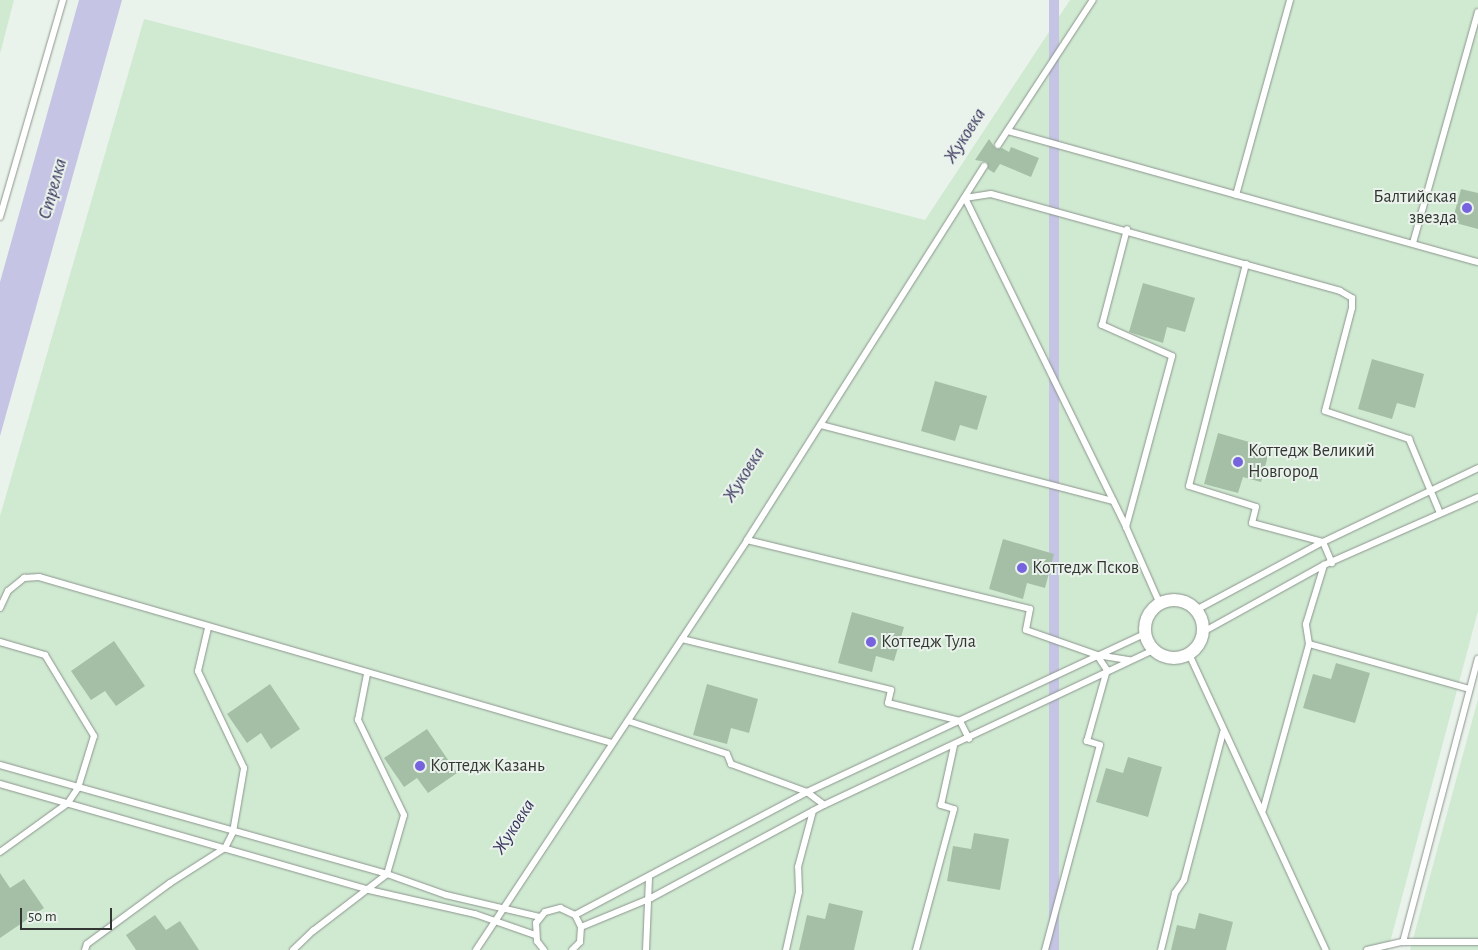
<!DOCTYPE html>
<meta charset="utf-8">
<style>
body{margin:0}
#map{position:relative;width:1478px;height:950px;overflow:hidden;background:#eaf3eb;font-family:"Alegreya Sans",sans-serif}
div>[style]{position:absolute}
[style*='--x']{left:calc(var(--x)*1px);top:calc(var(--y)*1px);width:calc(var(--w)*1px);rotate:calc(var(--a)*1deg)}
.green>*{inset:0;background:#d0ead2}
.water>*{inset:0;background:#c5c4e4;transform-origin:0 0}
.building>*{inset:0;background:#a5bfa7}
.roads{filter:drop-shadow(0 0 1px #8b948c) drop-shadow(0 0 1px #8b948c)}
.service>*{height:6px;margin:-3px;padding:0 3px;transform-origin:3px;border-radius:3px;background:#fff}
.minor>*{height:12px;margin:-6px;padding:0 6px;transform-origin:6px;border-radius:6px;background:#fff}
.minor>.ring{margin:-6px;padding:0;box-sizing:content-box;background:none;border:12px solid #fff;border-radius:50%}
.dots>*{width:14px;height:14px;translate:-50% -50%;box-sizing:border-box;border:2px solid #eaf3eb;border-radius:50%}
span{translate:-50% -50%;white-space:nowrap;text-align:center;line-height:1.15;-webkit-text-stroke:4px #eaf3eb;paint-order:stroke}
.poi-label{font-size:18px;color:#333633}
.right{translate:-100% -50%;text-align:right}
.left{translate:0 -50%;text-align:left}
.water-label{font-size:19px;color:#35315c;font-style:italic}
.scale{position:absolute;left:20px;top:908px;width:92px;height:22px;box-sizing:border-box;border:2px solid #333633;border-top:0;padding-left:6px;font-size:15px;line-height:18px;white-space:nowrap;color:#333633;-webkit-text-stroke:4px #eaf3eb;paint-order:stroke}
</style>
<div id="map">
<div class="green">
<i style="clip-path:polygon(0 0,14px 0,0 54px)"></i>
<i style="clip-path:polygon(1070px 0,1478px 0,1478px 611px,1388px 950px,0 950px,0 516px,144px 19px,925px 220px)"></i>
<i style="clip-path:polygon(1478px 699px,1478px 950px,1410px 950px)"></i>
</div>
<div class="water">
<i style="clip-path:polygon(79px 0,122px 0,0 436px,0 282px)"></i>
<i style="left:1049px;top:0;width:10px;height:1135px"></i>
</div>
<div class="building">
<i style="clip-path:polygon(989px 139px,996px 149px,1002px 148px,1009px 152px,1011px 147px,1039px 158px,1031px 177px,1000px 164px,994px 173px,988px 169px,987px 162px,975px 160px)"></i>
<i style="clip-path:polygon(1461px 189px,1478px 193px,1478px 229px,1452px 222px)"></i>
<i style="clip-path:polygon(1143px 283px,1195px 298px,1185px 332px,1167px 327px,1163px 343px,1129px 332px)"></i>
<i style="clip-path:polygon(1372px 359px,1424px 374px,1415px 408px,1397px 403px,1392px 419px,1358px 409px)"></i>
<i style="clip-path:polygon(935px 381px,987px 396px,977px 430px,960px 425px,955px 441px,921px 431px)"></i>
<i style="clip-path:polygon(1218px 433px,1270px 448px,1261px 482px,1243px 477px,1238px 493px,1204px 484px)"></i>
<i style="clip-path:polygon(1003px 539px,1054px 554px,1045px 588px,1027px 583px,1023px 599px,989px 589px)"></i>
<i style="clip-path:polygon(852px 612px,904px 627px,894px 661px,876px 656px,872px 672px,838px 663px)"></i>
<i style="clip-path:polygon(114px 641px,145px 686px,116px 706px,105px 691px,91px 700px,71px 671px)"></i>
<i style="clip-path:polygon(1336px 663px,1370px 673px,1355px 723px,1303px 708px,1313px 674px,1331px 679px)"></i>
<i style="clip-path:polygon(270px 684px,300px 729px,271px 749px,261px 733px,247px 743px,227px 714px)"></i>
<i style="clip-path:polygon(707px 684px,758px 699px,749px 733px,731px 728px,727px 744px,693px 735px)"></i>
<i style="clip-path:polygon(427px 729px,457px 773px,428px 793px,417px 778px,404px 787px,384px 758px)"></i>
<i style="clip-path:polygon(1128px 757px,1162px 767px,1148px 817px,1096px 802px,1106px 768px,1123px 773px)"></i>
<i style="clip-path:polygon(974px 833px,1009px 839px,1000px 890px,947px 881px,953px 846px,971px 849px)"></i>
<i style="clip-path:polygon(0 873px,10px 888px,24px 879px,44px 908px,0 938px)"></i>
<i style="clip-path:polygon(829px 903px,863px 911px,854px 950px,799px 950px,807px 915px,825px 919px)"></i>
<i style="clip-path:polygon(1199px 913px,1233px 922px,1226px 950px,1171px 950px,1177px 925px,1195px 929px)"></i>
<i style="clip-path:polygon(155px 915px,166px 930px,180px 921px,199px 950px,136px 950px,126px 935px)"></i>
</div>
<div class="roads">
<div class="service">
<i style="--x:1008;--y:131;--w:488;--a:15.6"></i>
<i style="--x:998;--y:145;--w:173;--a:-56.8"></i>
<i style="--x:1236;--y:195;--w:202;--a:-74.5"></i>
<i style="--x:965;--y:198;--w:26;--a:-9"></i>
<i style="--x:991;--y:194;--w:362;--a:15.5"></i>
<i style="--x:1340;--y:291;--w:14;--a:30"></i>
<i style="--x:1352;--y:298;--w:10;--a:90"></i>
<i style="--x:1352;--y:308;--w:106;--a:104.7"></i>
<i style="--x:1325;--y:411;--w:89;--a:18.4"></i>
<i style="--x:1409;--y:439;--w:80;--a:67.3"></i>
<i style="--x:965;--y:198;--w:366;--a:63.9"></i>
<i style="--x:1126;--y:527;--w:84;--a:66.2"></i>
<i style="--x:0;--y:217;--w:226;--a:-73.8"></i>
<i style="--x:1413;--y:243;--w:240;--a:-74.3"></i>
<i style="--x:1246;--y:264;--w:229;--a:104.4"></i>
<i style="--x:1189;--y:486;--w:70;--a:17.4"></i>
<i style="--x:1256;--y:507;--w:16;--a:104"></i>
<i style="--x:1252;--y:523;--w:73;--a:15"></i>
<i style="--x:1323;--y:542;--w:23;--a:67"></i>
<i style="--x:821;--y:425;--w:302;--a:14.6"></i>
<i style="--x:1126;--y:527;--w:177;--a:-74.9"></i>
<i style="--x:1172;--y:356;--w:77;--a:-156.1"></i>
<i style="--x:1102;--y:325;--w:99;--a:-75.4"></i>
<i style="--x:747;--y:540;--w:291;--a:13.7"></i>
<i style="--x:1030;--y:609;--w:21;--a:101"></i>
<i style="--x:1026;--y:630;--w:75;--a:19.4"></i>
<i style="--x:1097;--y:655;--w:33;--a:9"></i>
<i style="--x:0;--y:608;--w:19;--a:-65"></i>
<i style="--x:8;--y:591;--w:21;--a:-39"></i>
<i style="--x:24;--y:578;--w:15;--a:-4"></i>
<i style="--x:39;--y:577;--w:597;--a:16.16"></i>
<i style="--x:1196;--y:610;--w:144;--a:-28.2"></i>
<i style="--x:1323;--y:542;--w:172;--a:-25.5"></i>
<i style="--x:1203;--y:632;--w:138;--a:-29"></i>
<i style="--x:1324;--y:565;--w:168;--a:-23.8"></i>
<i style="--x:682;--y:639;--w:215;--a:13.7"></i>
<i style="--x:891;--y:690;--w:13;--a:103"></i>
<i style="--x:888;--y:703;--w:74;--a:14"></i>
<i style="--x:960;--y:721;--w:20;--a:63"></i>
<i style="--x:0;--y:642;--w:47;--a:16.1"></i>
<i style="--x:45;--y:655;--w:95;--a:58.8"></i>
<i style="--x:94;--y:736;--w:54;--a:107.1"></i>
<i style="--x:78;--y:788;--w:18;--a:124"></i>
<i style="--x:68;--y:803;--w:84;--a:144.2"></i>
<i style="--x:1309;--y:644;--w:20;--a:-99"></i>
<i style="--x:1306;--y:624;--w:62;--a:-73"></i>
<i style="--x:1189;--y:654;--w:326;--a:65.2"></i>
<i style="--x:628;--y:721;--w:104;--a:18.4"></i>
<i style="--x:727;--y:754;--w:11;--a:68"></i>
<i style="--x:731;--y:764;--w:81;--a:20.2"></i>
<i style="--x:807;--y:792;--w:21;--a:37"></i>
<i style="--x:0;--y:765;--w:402;--a:15.7"></i>
<i style="--x:387;--y:874;--w:63;--a:19.6"></i>
<i style="--x:446;--y:895;--w:97;--a:13.2"></i>
<i style="--x:0;--y:784;--w:384;--a:16"></i>
<i style="--x:369;--y:890;--w:109;--a:12.8"></i>
<i style="--x:475;--y:914;--w:64;--a:19.3"></i>
<i style="--x:1263;--y:810;--w:172;--a:-74.5"></i>
<i style="--x:1309;--y:644;--w:166;--a:15.7"></i>
<i style="--x:575;--y:915;--w:263;--a:-27.9"></i>
<i style="--x:807;--y:792;--w:374;--a:-25.1"></i>
<i style="--x:581;--y:927;--w:76;--a:-22.5"></i>
<i style="--x:651;--y:898;--w:196;--a:-28.3"></i>
<i style="--x:824;--y:805;--w:365;--a:-25.2"></i>
<i style="--x:1403;--y:942;--w:293;--a:-75.2"></i>
<i style="--x:85;--y:950;--w:6;--a:-72"></i>
<i style="--x:87;--y:944;--w:103;--a:-36.3"></i>
<i style="--x:170;--y:883;--w:65;--a:-32.5"></i>
<i style="--x:225;--y:848;--w:18;--a:-63"></i>
<i style="--x:233;--y:832;--w:65;--a:-80.2"></i>
<i style="--x:244;--y:768;--w:107;--a:-115.4"></i>
<i style="--x:198;--y:671;--w:44;--a:-76.9"></i>
<i style="--x:293;--y:950;--w:28;--a:-44"></i>
<i style="--x:313;--y:931;--w:93;--a:-37.6"></i>
<i style="--x:387;--y:874;--w:61;--a:-73.9"></i>
<i style="--x:404;--y:815;--w:106;--a:-115.8"></i>
<i style="--x:358;--y:720;--w:47;--a:-78.9"></i>
<i style="--x:476;--y:950;--w:491;--a:-56.5"></i>
<i style="--x:747;--y:540;--w:443;--a:-57.6"></i>
<i style="--x:544;--y:950;--w:11;--a:-128"></i>
<i style="--x:537;--y:941;--w:18;--a:-93"></i>
<i style="--x:536;--y:923;--w:14;--a:-51"></i>
<i style="--x:545;--y:912;--w:16;--a:-15"></i>
<i style="--x:560;--y:908;--w:17;--a:25"></i>
<i style="--x:575;--y:915;--w:13;--a:63"></i>
<i style="--x:581;--y:927;--w:15;--a:94"></i>
<i style="--x:580;--y:942;--w:11;--a:135"></i>
<i style="--x:646;--y:950;--w:73;--a:-87.6"></i>
<i style="--x:786;--y:950;--w:59;--a:-77.4"></i>
<i style="--x:799;--y:892;--w:25;--a:-92"></i>
<i style="--x:798;--y:867;--w:58;--a:-75"></i>
<i style="--x:916;--y:950;--w:146;--a:-74.9"></i>
<i style="--x:954;--y:809;--w:14;--a:-163"></i>
<i style="--x:941;--y:805;--w:60;--a:-77.6"></i>
<i style="--x:1045;--y:950;--w:212;--a:-75"></i>
<i style="--x:1100;--y:745;--w:14;--a:-163"></i>
<i style="--x:1087;--y:741;--w:74;--a:-74.3"></i>
<i style="--x:1107;--y:670;--w:18;--a:-124"></i>
<i style="--x:1161;--y:950;--w:59;--a:-76.2"></i>
<i style="--x:1175;--y:893;--w:16;--a:-55"></i>
<i style="--x:1184;--y:880;--w:153;--a:-75.2"></i>
<i style="--x:1367;--y:950;--w:37;--a:-13"></i>
<i style="--x:1403;--y:942;--w:75;--a:0"></i>
</div>
<div class="minor">
<i class="ring" style="left:1145px;top:600px;width:46px;height:46px"></i>
</div>
</div>
<div class="dots">
<i style="left:1467px;top:208px;background:#7663de"></i>
<i style="left:1238px;top:462px;background:#7663de"></i>
<i style="left:1022px;top:568px;background:#7663de"></i>
<i style="left:871px;top:642px;background:#7663de"></i>
<i style="left:420px;top:766px;background:#7663de"></i>
</div>
<div class="poi-label">
<span class="right" style="left:1457px;top:208px">Балтийская<br>звезда</span>
<span class="left" style="left:1248px;top:462px">Коттедж Великий<br>Новгород</span>
<span class="left" style="left:1032px;top:568px">Коттедж Псков</span>
<span class="left" style="left:881px;top:642px">Коттедж Тула</span>
<span class="left" style="left:430px;top:766px">Коттедж Казань</span>
</div>
<div class="water-label">
<span style="left:965px;top:136px;rotate:-57deg">Жуковка</span>
<span style="left:53px;top:189px;rotate:-74deg">Стрелка</span>
<span style="left:744px;top:475px;rotate:-57deg">Жуковка</span>
<span style="left:514px;top:827px;rotate:-57deg">Жуковка</span>
</div>
<div class="scale">50 m</div>
</div>
